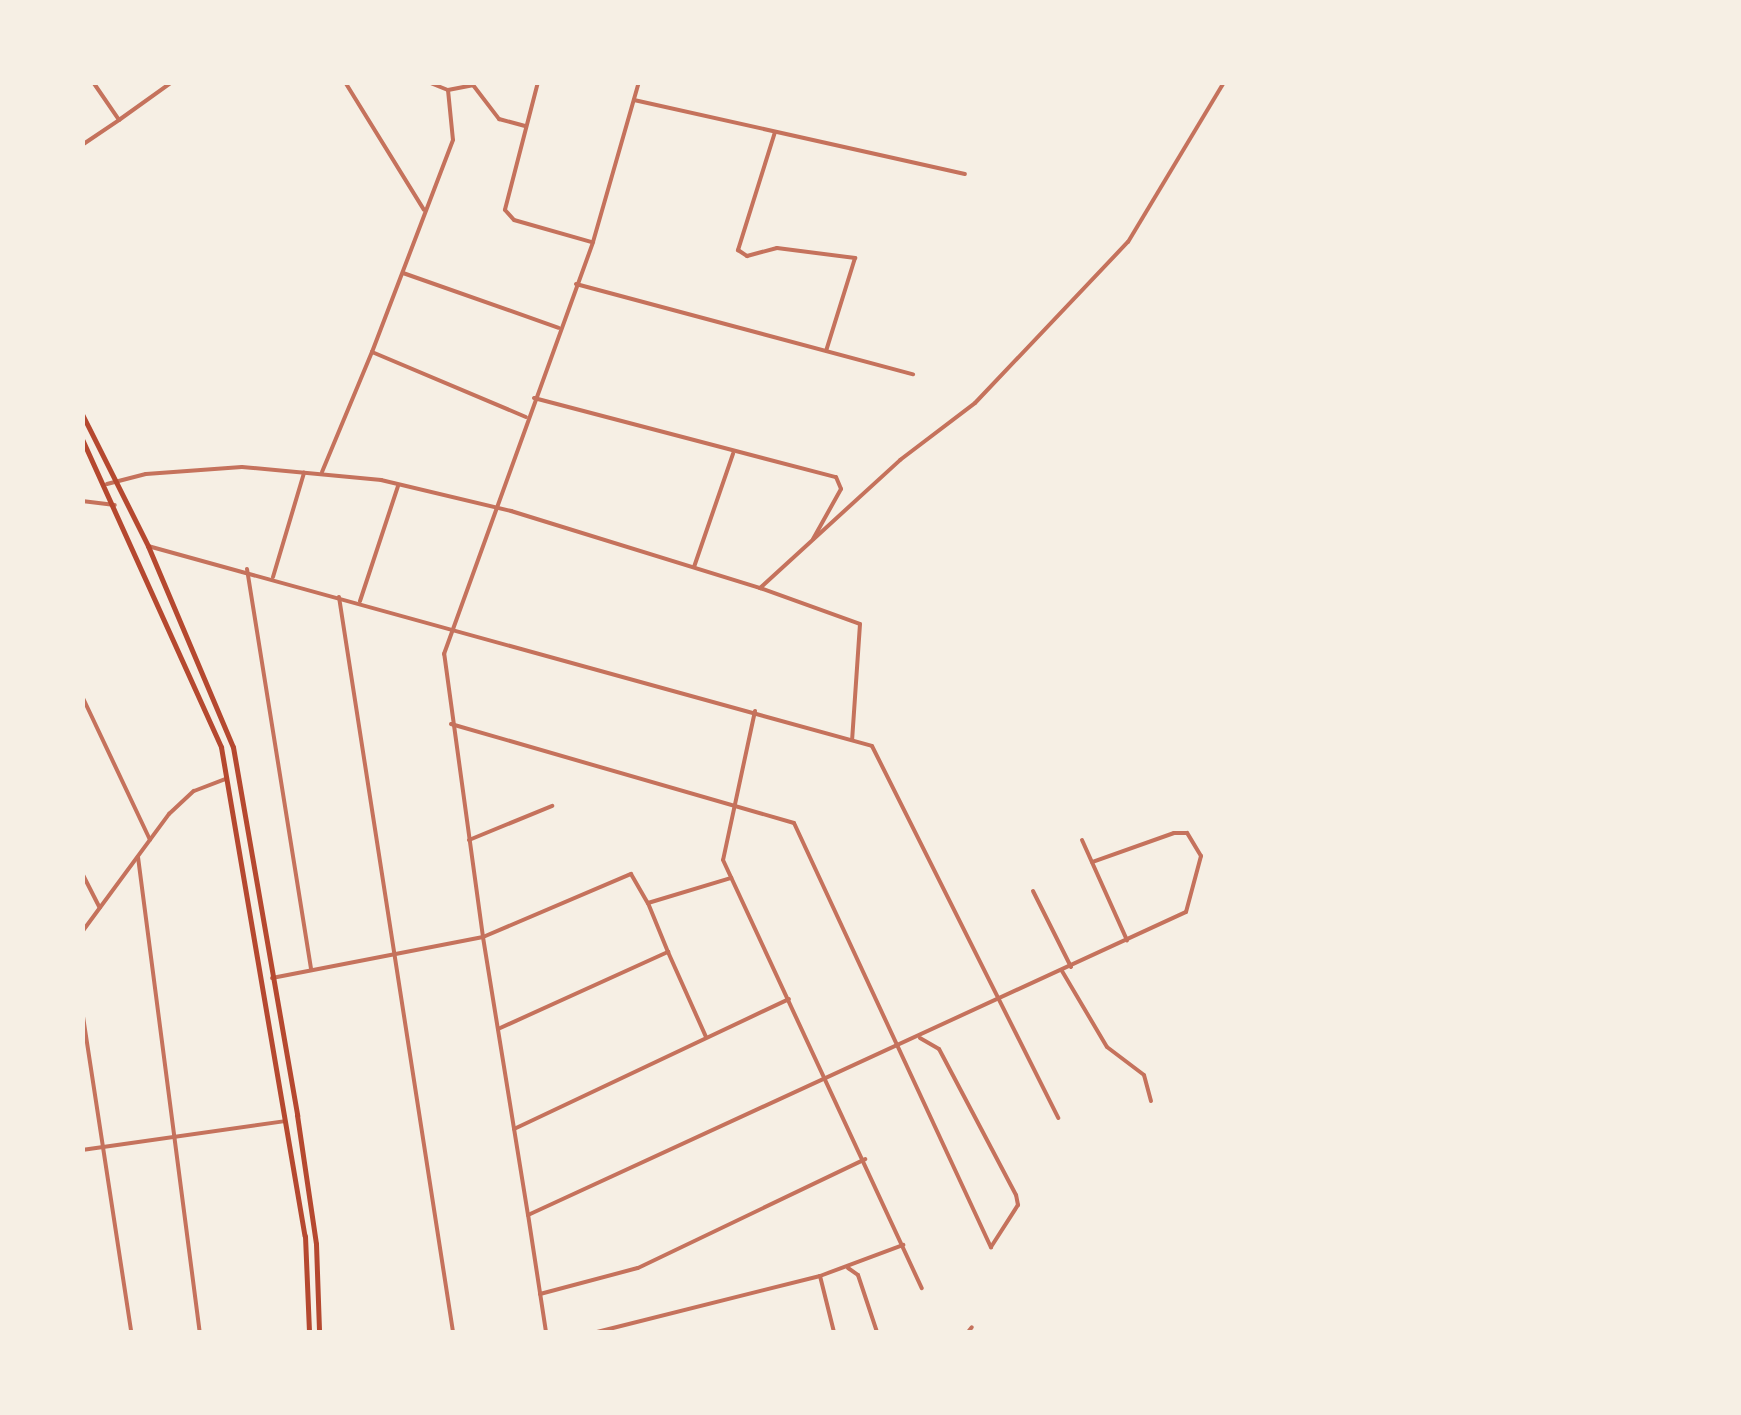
<!DOCTYPE html>
<style>
body{margin:0}
#map{position:relative;width:1741px;height:1415px;overflow:hidden;background:#f6efe4;font-family:"Roboto Serif",serif}
div>[style]{position:absolute}
[style*='--x']{left:calc(var(--x)*1px);top:calc(var(--y)*1px);width:calc(var(--w)*1px);rotate:calc(var(--a)*1deg)}
.minor>*{height:4px;margin:-2px;padding:0 2px;transform-origin:2px;border-radius:2px;background:#c5725c}
.secondary>*{height:5px;margin:-2.5px;padding:0 2.5px;transform-origin:2.5px;border-radius:2.5px;background:#b5482f}
span{translate:-50% -50%;white-space:nowrap;text-align:center;line-height:1.15;-webkit-text-stroke:8px #f6efe4;paint-order:stroke}
.frame{position:absolute;inset:0;border:85px solid #f6efe4;pointer-events:none}
</style>
<div id="map">
<div class="minor">
<i style="--x:93;--y:82;--w:46;--a:55.6"></i>
<i style="--x:119;--y:120;--w:65;--a:-35.6"></i>
<i style="--x:345;--y:82;--w:150;--a:58.3"></i>
<i style="--x:428;--y:82;--w:22;--a:22"></i>
<i style="--x:448;--y:90;--w:25;--a:-11"></i>
<i style="--x:473;--y:85;--w:43;--a:52.6"></i>
<i style="--x:499;--y:119;--w:27;--a:15"></i>
<i style="--x:538;--y:82;--w:132;--a:104.5"></i>
<i style="--x:505;--y:210;--w:13;--a:48"></i>
<i style="--x:514;--y:220;--w:80;--a:15.9"></i>
<i style="--x:448;--y:90;--w:50;--a:84.3"></i>
<i style="--x:453;--y:140;--w:227;--a:110.9"></i>
<i style="--x:372;--y:352;--w:167;--a:22.9"></i>
<i style="--x:634;--y:100;--w:339;--a:12.6"></i>
<i style="--x:775;--y:132;--w:124;--a:107.4"></i>
<i style="--x:738;--y:250;--w:11;--a:34"></i>
<i style="--x:747;--y:256;--w:31;--a:-15"></i>
<i style="--x:777;--y:248;--w:79;--a:7.3"></i>
<i style="--x:855;--y:258;--w:97;--a:107.3"></i>
<i style="--x:82;--y:145;--w:45;--a:-34"></i>
<i style="--x:403;--y:273;--w:165;--a:19.4"></i>
<i style="--x:576;--y:284;--w:349;--a:15"></i>
<i style="--x:534;--y:398;--w:312;--a:14.7"></i>
<i style="--x:836;--y:477;--w:13;--a:67"></i>
<i style="--x:841;--y:489;--w:57;--a:119.2"></i>
<i style="--x:322;--y:472;--w:130;--a:-67.4"></i>
<i style="--x:107;--y:484;--w:40;--a:-14.4"></i>
<i style="--x:146;--y:474;--w:96;--a:-4.2"></i>
<i style="--x:242;--y:467;--w:140;--a:5.3"></i>
<i style="--x:381;--y:480;--w:134;--a:13.4"></i>
<i style="--x:511;--y:511;--w:261;--a:17.2"></i>
<i style="--x:760;--y:588;--w:190;--a:-42.4"></i>
<i style="--x:900;--y:460;--w:94;--a:-37.2"></i>
<i style="--x:975;--y:403;--w:222;--a:-46.5"></i>
<i style="--x:1128;--y:242;--w:187;--a:-59"></i>
<i style="--x:82;--y:501;--w:33;--a:7"></i>
<i style="--x:148;--y:546;--w:751;--a:15.44"></i>
<i style="--x:872;--y:746;--w:416;--a:63.4"></i>
<i style="--x:694;--y:567;--w:120;--a:-71"></i>
<i style="--x:247;--y:569;--w:405;--a:80.9"></i>
<i style="--x:273;--y:577;--w:109;--a:-73.4"></i>
<i style="--x:760;--y:588;--w:106;--a:19.8"></i>
<i style="--x:860;--y:624;--w:116;--a:93.9"></i>
<i style="--x:339;--y:597;--w:744;--a:81.18"></i>
<i style="--x:360;--y:601;--w:121;--a:-71.7"></i>
<i style="--x:82;--y:696;--w:159;--a:64.7"></i>
<i style="--x:755;--y:711;--w:152;--a:102.1"></i>
<i style="--x:723;--y:860;--w:472;--a:65.1"></i>
<i style="--x:451;--y:724;--w:357;--a:16.1"></i>
<i style="--x:794;--y:823;--w:468;--a:65.1"></i>
<i style="--x:991;--y:1247;--w:50;--a:-57.3"></i>
<i style="--x:1018;--y:1205;--w:10;--a:-101"></i>
<i style="--x:1016;--y:1195;--w:165;--a:-117.8"></i>
<i style="--x:939;--y:1049;--w:22;--a:-150"></i>
<i style="--x:469;--y:840;--w:90;--a:-22.3"></i>
<i style="--x:1082;--y:840;--w:110;--a:65.8"></i>
<i style="--x:138;--y:857;--w:479;--a:82.6"></i>
<i style="--x:82;--y:873;--w:39;--a:63"></i>
<i style="--x:1033;--y:891;--w:85;--a:63.4"></i>
<i style="--x:82;--y:932;--w:147;--a:-53.6"></i>
<i style="--x:169;--y:814;--w:34;--a:-43"></i>
<i style="--x:194;--y:791;--w:34;--a:-21"></i>
<i style="--x:668;--y:952;--w:53;--a:-112.2"></i>
<i style="--x:648;--y:903;--w:87;--a:-16.8"></i>
<i style="--x:1062;--y:971;--w:88;--a:59.4"></i>
<i style="--x:1107;--y:1047;--w:46;--a:37.1"></i>
<i style="--x:1144;--y:1075;--w:27;--a:75"></i>
<i style="--x:272;--y:978;--w:215;--a:-11"></i>
<i style="--x:483;--y:937;--w:286;--a:-97.8"></i>
<i style="--x:444;--y:654;--w:438;--a:-70.1"></i>
<i style="--x:593;--y:242;--w:166;--a:-74"></i>
<i style="--x:82;--y:1010;--w:326;--a:81.3"></i>
<i style="--x:498;--y:1029;--w:187;--a:-24.4"></i>
<i style="--x:668;--y:952;--w:93;--a:65.9"></i>
<i style="--x:514;--y:1129;--w:304;--a:-25.3"></i>
<i style="--x:82;--y:1150;--w:205;--a:-8.1"></i>
<i style="--x:528;--y:1215;--w:282;--a:-99.2"></i>
<i style="--x:483;--y:937;--w:161;--a:-23.1"></i>
<i style="--x:631;--y:874;--w:34;--a:60"></i>
<i style="--x:848;--y:1268;--w:12;--a:35"></i>
<i style="--x:858;--y:1275;--w:60;--a:71.6"></i>
<i style="--x:820;--y:1276;--w:58;--a:76"></i>
<i style="--x:540;--y:1294;--w:101;--a:-14.9"></i>
<i style="--x:638;--y:1268;--w:252;--a:-25.6"></i>
<i style="--x:546;--y:1332;--w:118;--a:-98.7"></i>
<i style="--x:528;--y:1215;--w:724;--a:-24.73"></i>
<i style="--x:1186;--y:912;--w:58;--a:-75"></i>
<i style="--x:1201;--y:856;--w:27;--a:-121"></i>
<i style="--x:1187;--y:833;--w:13;--a:180"></i>
<i style="--x:1174;--y:833;--w:87;--a:160.5"></i>
<i style="--x:597;--y:1332;--w:230;--a:-14.1"></i>
<i style="--x:820;--y:1276;--w:89;--a:-20.5"></i>
<i style="--x:968;--y:1332;--w:6;--a:-51"></i>
</div>
<div class="secondary">
<i style="--x:82;--y:414;--w:148;--a:63.4"></i>
<i style="--x:148;--y:546;--w:218;--a:67.1"></i>
<i style="--x:233;--y:747;--w:374;--a:80.1"></i>
<i style="--x:297;--y:1115;--w:130;--a:81.6"></i>
<i style="--x:316;--y:1244;--w:88;--a:88"></i>
<i style="--x:82;--y:439;--w:338;--a:65.7"></i>
<i style="--x:221;--y:747;--w:496;--a:80.3"></i>
<i style="--x:305;--y:1236;--w:96;--a:87.6"></i>
</div>
<div class="frame"></div>
</div>
